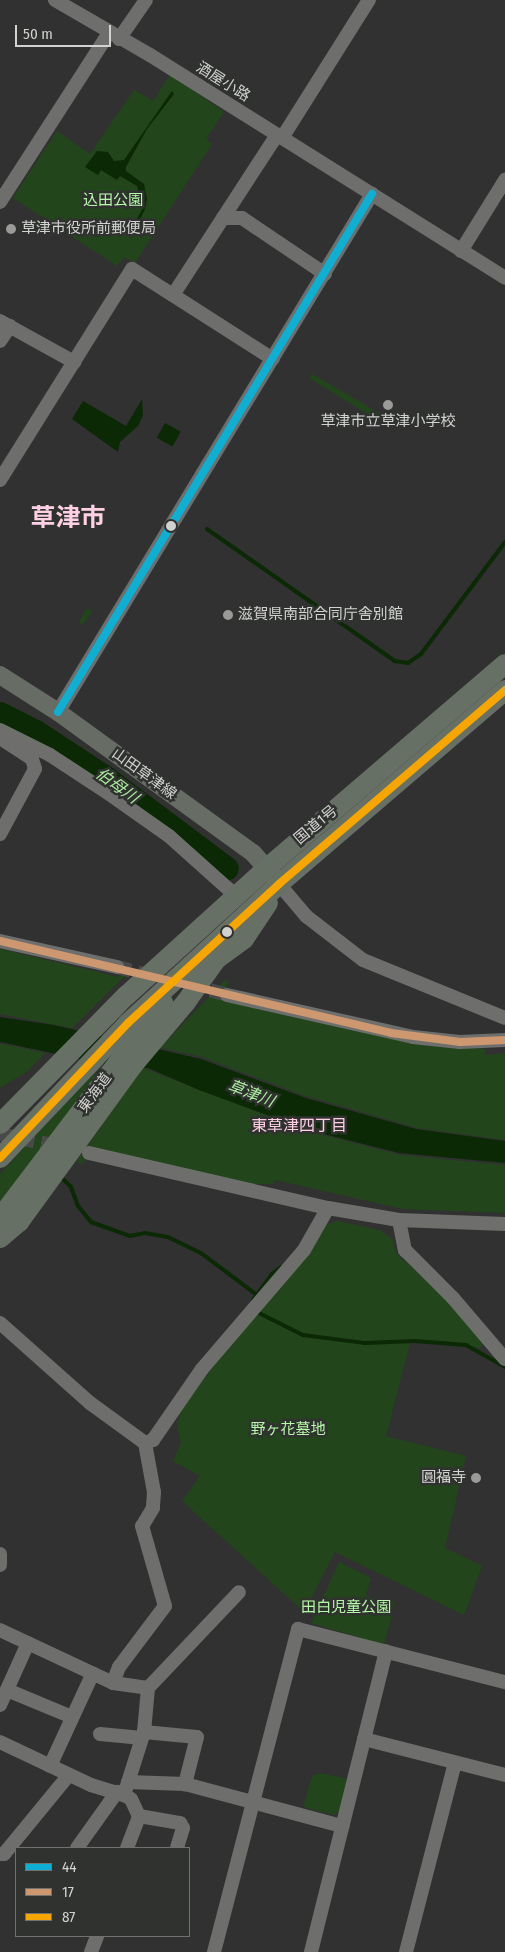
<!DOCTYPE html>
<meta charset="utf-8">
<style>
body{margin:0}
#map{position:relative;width:505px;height:1952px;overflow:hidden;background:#313131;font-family:"Fira Sans Condensed","Noto Sans JP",sans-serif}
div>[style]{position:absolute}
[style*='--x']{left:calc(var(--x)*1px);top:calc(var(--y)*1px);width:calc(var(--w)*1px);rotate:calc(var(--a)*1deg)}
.green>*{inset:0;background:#23451b}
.water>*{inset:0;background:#0a2904;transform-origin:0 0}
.stream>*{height:4px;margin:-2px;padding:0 2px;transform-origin:2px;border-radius:2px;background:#0a2904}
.river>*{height:24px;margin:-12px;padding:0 12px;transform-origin:12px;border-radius:12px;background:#0a2904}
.minor-tunnel>*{height:14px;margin-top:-7px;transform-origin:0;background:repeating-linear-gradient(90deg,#494949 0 14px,transparent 0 21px)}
.minor>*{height:14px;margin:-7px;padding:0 7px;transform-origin:7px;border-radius:7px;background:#6e6f6d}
.major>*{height:18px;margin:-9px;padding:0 9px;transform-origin:9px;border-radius:9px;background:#676c65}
.highway>*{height:20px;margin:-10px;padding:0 10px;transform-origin:10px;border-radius:10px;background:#677065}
.bus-1>*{height:8px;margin:-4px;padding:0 4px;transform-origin:4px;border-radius:4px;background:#0dafd3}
.bus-2>*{height:8px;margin:-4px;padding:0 4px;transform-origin:4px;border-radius:4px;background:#cd976f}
.bus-3>*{height:8px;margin:-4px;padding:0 4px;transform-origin:4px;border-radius:4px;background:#f7a600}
.dots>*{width:14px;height:14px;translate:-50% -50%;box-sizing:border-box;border:2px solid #303230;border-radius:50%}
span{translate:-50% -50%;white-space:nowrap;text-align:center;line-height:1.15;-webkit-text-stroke:5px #303230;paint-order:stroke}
.street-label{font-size:15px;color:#d2d3d1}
.park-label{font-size:15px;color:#b5f8a7}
.poi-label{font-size:15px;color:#d2d3d1}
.left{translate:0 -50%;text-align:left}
.right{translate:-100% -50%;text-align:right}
.water-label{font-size:16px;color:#acee9e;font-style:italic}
.neighbourhood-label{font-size:16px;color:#ffcfe4}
.town-label{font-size:25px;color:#ffcfe4;font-weight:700}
.legend{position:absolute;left:15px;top:1847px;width:175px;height:90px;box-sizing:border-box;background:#303230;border:1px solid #717270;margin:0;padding:6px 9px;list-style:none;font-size:15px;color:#d2d3d1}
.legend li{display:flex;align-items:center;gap:10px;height:25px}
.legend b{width:25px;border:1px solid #717270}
.scale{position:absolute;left:15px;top:25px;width:96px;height:22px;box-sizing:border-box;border:2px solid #d2d3d1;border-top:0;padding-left:6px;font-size:15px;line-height:18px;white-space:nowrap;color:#d2d3d1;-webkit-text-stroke:4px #303230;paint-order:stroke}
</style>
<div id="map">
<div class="green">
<i style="clip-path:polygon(170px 75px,224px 112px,206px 139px,212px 144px,135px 263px,124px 257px,117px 266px,13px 198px,57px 131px,90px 154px,134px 90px,153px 101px)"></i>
<i style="clip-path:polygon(312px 374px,379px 413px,376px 419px,309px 378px)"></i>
<i style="clip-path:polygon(86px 609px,93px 611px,82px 625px,79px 621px)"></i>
<i style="clip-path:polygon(0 949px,119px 977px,123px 965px,129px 972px,72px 1028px,0 1014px)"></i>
<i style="clip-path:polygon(225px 980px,228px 981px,227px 986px,221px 1000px,410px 1043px,485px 1049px,485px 1055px,505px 1053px,505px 1140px,418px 1128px,303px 1095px,199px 1056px,160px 1048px)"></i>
<i style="clip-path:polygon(0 1044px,13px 1046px,45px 1053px,28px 1071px,0 1088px)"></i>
<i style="clip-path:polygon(143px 1068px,308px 1131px,400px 1155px,505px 1165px,505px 1213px,403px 1209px,275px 1180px,274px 1184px,242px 1184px,87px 1149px,84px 1164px,76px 1162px)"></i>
<i style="clip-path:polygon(97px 1069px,100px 1072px,0 1202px,0 1174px)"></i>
<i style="clip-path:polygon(337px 1221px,380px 1230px,393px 1240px,396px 1253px,449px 1302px,484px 1342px,480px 1348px,444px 1341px,410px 1343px,386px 1436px,466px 1456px,445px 1548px,482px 1566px,464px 1615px,335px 1552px,304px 1612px,182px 1501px,200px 1476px,173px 1461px,181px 1443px,177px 1425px,180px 1412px,249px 1318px,326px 1225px)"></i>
<i style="clip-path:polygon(339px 1562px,371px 1578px,366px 1595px,384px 1602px,386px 1597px,395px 1603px,384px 1645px,311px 1623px)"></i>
<i style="clip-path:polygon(320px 1773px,349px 1779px,339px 1811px,334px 1815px,303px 1807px,312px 1776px)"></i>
</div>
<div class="water">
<i style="clip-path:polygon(172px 91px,174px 94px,147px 129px,126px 167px,126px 171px,144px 184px,147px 199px,145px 209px,135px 230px,130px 231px,143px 208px,137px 186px,120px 176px,117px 180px,101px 170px,98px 175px,85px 167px,97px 151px,108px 152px,114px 161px,124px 160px)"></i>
<i style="clip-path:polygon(142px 399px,143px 415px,138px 426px,120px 442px,118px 452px,72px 419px,83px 401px,126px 426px)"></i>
<i style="left:165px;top:423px;width:18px;height:17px;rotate:29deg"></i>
<i style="clip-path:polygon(0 1017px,54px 1025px,201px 1059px,306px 1098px,416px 1129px,505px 1141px,505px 1163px,399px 1153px,308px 1130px,199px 1090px,148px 1068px,99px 1063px,0 1042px)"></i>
</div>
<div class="stream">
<i style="--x:207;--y:529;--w:230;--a:35.1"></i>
<i style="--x:395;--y:661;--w:13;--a:9"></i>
<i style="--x:408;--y:663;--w:16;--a:-35"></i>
<i style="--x:421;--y:654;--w:140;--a:-53.1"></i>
<i style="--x:63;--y:1179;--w:11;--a:45"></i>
<i style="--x:71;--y:1187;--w:20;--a:70"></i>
<i style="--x:78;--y:1206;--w:21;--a:51"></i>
<i style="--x:91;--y:1222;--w:41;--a:19.7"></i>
<i style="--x:130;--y:1236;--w:15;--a:-11"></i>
<i style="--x:145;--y:1233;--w:23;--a:10"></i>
<i style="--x:168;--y:1237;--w:37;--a:26"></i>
<i style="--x:201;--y:1253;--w:70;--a:36.9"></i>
<i style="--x:253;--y:1300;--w:32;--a:-54"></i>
<i style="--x:272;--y:1274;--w:11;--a:-38"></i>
<i style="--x:255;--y:1311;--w:54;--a:26.6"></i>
<i style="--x:303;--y:1335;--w:63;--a:7.4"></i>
<i style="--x:365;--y:1343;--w:50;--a:-2.3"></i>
<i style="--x:415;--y:1341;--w:51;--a:4.5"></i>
<i style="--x:466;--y:1345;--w:45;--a:29.4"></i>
</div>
<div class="river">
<i style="--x:0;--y:714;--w:40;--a:26.6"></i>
<i style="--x:36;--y:732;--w:84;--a:33.3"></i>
<i style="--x:106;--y:778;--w:151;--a:36.9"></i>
</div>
<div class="minor-tunnel">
<i style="--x:117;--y:967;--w:39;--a:15"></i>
<i style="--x:190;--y:985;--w:38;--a:15"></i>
<i style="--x:0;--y:1134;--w:63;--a:11.8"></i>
</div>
<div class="minor">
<i style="--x:55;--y:0;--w:110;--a:30.1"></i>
<i style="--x:150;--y:55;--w:419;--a:32.1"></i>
<i style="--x:119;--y:39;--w:47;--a:-55.3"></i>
<i style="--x:282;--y:138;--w:163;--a:-57.8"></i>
<i style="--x:0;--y:202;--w:201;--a:-57.2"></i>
<i style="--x:223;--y:218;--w:19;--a:0"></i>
<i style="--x:242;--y:218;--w:100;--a:34"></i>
<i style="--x:461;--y:251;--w:84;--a:-58.2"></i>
<i style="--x:173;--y:295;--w:191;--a:-57"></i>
<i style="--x:0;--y:321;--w:85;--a:29"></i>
<i style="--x:0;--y:341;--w:18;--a:-56"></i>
<i style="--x:0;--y:480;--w:249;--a:-58"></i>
<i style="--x:132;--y:269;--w:167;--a:32.6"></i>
<i style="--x:58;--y:712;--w:606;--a:-58.78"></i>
<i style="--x:0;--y:730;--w:56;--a:26.6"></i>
<i style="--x:50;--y:755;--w:69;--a:33.2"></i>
<i style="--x:108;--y:793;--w:75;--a:35.2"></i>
<i style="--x:169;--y:836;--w:90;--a:41.8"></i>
<i style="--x:0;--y:738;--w:38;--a:33"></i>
<i style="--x:32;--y:759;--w:10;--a:73"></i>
<i style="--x:35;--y:769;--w:74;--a:118.3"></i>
<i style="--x:279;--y:884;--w:42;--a:49.8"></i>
<i style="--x:306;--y:916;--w:72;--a:37.7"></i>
<i style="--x:363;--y:960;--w:153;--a:22.2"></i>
<i style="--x:0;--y:941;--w:120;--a:12.5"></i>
<i style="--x:227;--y:995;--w:191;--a:12.7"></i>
<i style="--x:413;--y:1037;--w:47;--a:6.1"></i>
<i style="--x:460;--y:1042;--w:45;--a:-2.5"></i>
<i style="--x:89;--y:1153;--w:245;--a:13"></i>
<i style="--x:328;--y:1208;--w:72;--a:9.6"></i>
<i style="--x:399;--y:1220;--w:106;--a:2.2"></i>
<i style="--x:399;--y:1220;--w:31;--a:79"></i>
<i style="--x:405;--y:1250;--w:68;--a:45"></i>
<i style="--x:453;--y:1298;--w:80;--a:49.6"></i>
<i style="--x:0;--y:1323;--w:120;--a:41.6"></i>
<i style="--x:90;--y:1403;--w:68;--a:36"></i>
<i style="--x:145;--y:1443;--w:9;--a:-21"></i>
<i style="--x:153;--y:1440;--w:86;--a:-55.4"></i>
<i style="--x:202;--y:1369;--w:157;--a:-49.4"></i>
<i style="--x:304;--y:1250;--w:48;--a:-60.3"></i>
<i style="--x:145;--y:1443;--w:50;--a:79.6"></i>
<i style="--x:154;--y:1492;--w:16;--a:94"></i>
<i style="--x:153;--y:1508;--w:21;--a:121"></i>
<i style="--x:142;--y:1526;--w:83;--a:74"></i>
<i style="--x:165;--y:1606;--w:76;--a:127"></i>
<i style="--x:119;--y:1667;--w:17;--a:111"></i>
<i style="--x:113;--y:1683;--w:35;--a:8"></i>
<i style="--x:0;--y:1565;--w:11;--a:-90"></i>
<i style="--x:0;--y:1630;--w:125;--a:25.1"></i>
<i style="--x:7;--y:1690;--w:70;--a:22.6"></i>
<i style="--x:0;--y:1705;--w:68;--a:-65.7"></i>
<i style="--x:144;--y:1732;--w:53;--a:5.4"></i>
<i style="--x:197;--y:1737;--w:49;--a:104.3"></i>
<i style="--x:100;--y:1734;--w:42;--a:5.4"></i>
<i style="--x:364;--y:1739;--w:146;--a:14.3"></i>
<i style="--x:0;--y:1742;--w:101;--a:25.3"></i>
<i style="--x:91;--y:1785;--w:34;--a:17"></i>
<i style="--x:124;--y:1795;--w:8;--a:30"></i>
<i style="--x:131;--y:1799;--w:19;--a:65"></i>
<i style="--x:139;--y:1816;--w:42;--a:9.7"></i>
<i style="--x:180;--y:1823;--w:6;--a:59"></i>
<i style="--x:183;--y:1828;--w:21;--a:107"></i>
<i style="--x:50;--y:1766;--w:102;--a:-65.2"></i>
<i style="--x:128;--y:1782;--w:57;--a:2"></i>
<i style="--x:185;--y:1784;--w:163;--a:15"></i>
<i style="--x:124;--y:1795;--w:66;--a:-72.4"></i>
<i style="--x:144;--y:1732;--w:44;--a:-84.8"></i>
<i style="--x:148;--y:1688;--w:132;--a:-46.5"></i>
<i style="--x:77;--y:1848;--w:69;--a:-54.5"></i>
<i style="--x:127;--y:1848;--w:34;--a:-69"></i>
<i style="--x:0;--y:1854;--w:4;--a:0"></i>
<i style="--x:4;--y:1854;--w:102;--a:-50.6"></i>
<i style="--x:91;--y:1952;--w:17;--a:-69"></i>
<i style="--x:214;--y:1952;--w:334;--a:-75.4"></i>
<i style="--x:298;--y:1629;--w:214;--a:14.4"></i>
<i style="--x:311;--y:1952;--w:310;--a:-76"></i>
<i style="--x:406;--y:1952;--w:195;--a:-75.5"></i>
</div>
<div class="major">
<i style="--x:0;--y:675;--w:69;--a:32.5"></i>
<i style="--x:58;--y:712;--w:241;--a:35.9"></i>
<i style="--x:253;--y:853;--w:35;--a:49"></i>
</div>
<div class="highway">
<i style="--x:214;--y:961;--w:37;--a:-36"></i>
<i style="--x:244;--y:939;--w:43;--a:-56.3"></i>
<i style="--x:0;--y:1124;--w:180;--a:-45.5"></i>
<i style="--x:126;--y:996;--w:190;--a:-42.2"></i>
<i style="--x:267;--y:868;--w:313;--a:-40.6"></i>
<i style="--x:0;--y:1158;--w:186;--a:-46.5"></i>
<i style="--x:128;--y:1023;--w:205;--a:-42.6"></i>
<i style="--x:279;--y:884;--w:298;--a:-40.6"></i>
<i style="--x:0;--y:1218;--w:270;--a:-52.8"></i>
<i style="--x:0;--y:1238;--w:25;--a:-40"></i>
<i style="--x:19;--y:1222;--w:194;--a:-54"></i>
<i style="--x:133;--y:1065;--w:82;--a:-49.9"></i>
<i style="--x:186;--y:1002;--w:50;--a:-54.7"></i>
<i style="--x:215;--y:961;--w:21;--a:-67"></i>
</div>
<div class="bus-1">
<i style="--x:58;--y:712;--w:606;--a:-58.78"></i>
</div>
<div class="bus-2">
<i style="--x:0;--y:941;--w:402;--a:13.2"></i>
<i style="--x:391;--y:1033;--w:70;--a:7.4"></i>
<i style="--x:460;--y:1042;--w:45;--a:-2.5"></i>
</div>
<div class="bus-3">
<i style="--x:0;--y:1158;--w:186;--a:-46.5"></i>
<i style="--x:128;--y:1023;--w:205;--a:-42.6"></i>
<i style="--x:279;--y:884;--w:298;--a:-40.6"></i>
</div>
<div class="dots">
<i style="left:11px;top:229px;background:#9a9a99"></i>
<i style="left:388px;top:405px;background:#9a9a99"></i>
<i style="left:171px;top:526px;background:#d2d3d1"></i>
<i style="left:228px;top:615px;background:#9a9a99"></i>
<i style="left:227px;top:932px;background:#d2d3d1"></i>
<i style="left:476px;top:1478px;background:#9a9a99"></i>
</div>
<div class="street-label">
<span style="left:223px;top:82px;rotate:32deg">酒屋小路</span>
<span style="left:144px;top:774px;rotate:36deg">山田草津線</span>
<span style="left:316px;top:825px;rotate:-40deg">国道1号</span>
<span style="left:95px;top:1093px;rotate:-54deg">東海道</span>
</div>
<div class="park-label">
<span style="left:113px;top:201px">込田公園</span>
<span style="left:288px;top:1430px">野ヶ花墓地</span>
<span style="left:346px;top:1608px">田白児童公園</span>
</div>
<div class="poi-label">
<span class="left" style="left:21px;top:229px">草津市役所前郵便局</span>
<span style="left:388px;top:422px">草津市立草津小学校</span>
<span class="left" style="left:238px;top:615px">滋賀県南部合同庁舎別館</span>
<span class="right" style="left:466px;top:1478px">圓福寺</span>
</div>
<div class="water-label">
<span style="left:117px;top:786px;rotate:36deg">伯母川</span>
<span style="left:251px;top:1094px;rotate:21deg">草津川</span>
</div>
<div class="neighbourhood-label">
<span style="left:299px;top:1126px">東草津四丁目</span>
</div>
<div class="town-label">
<span style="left:68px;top:518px">草津市</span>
</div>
<ul class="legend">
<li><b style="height:6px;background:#0dafd3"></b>44</li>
<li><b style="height:6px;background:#cd976f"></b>17</li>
<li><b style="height:6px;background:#f7a600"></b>87</li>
</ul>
<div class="scale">50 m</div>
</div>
